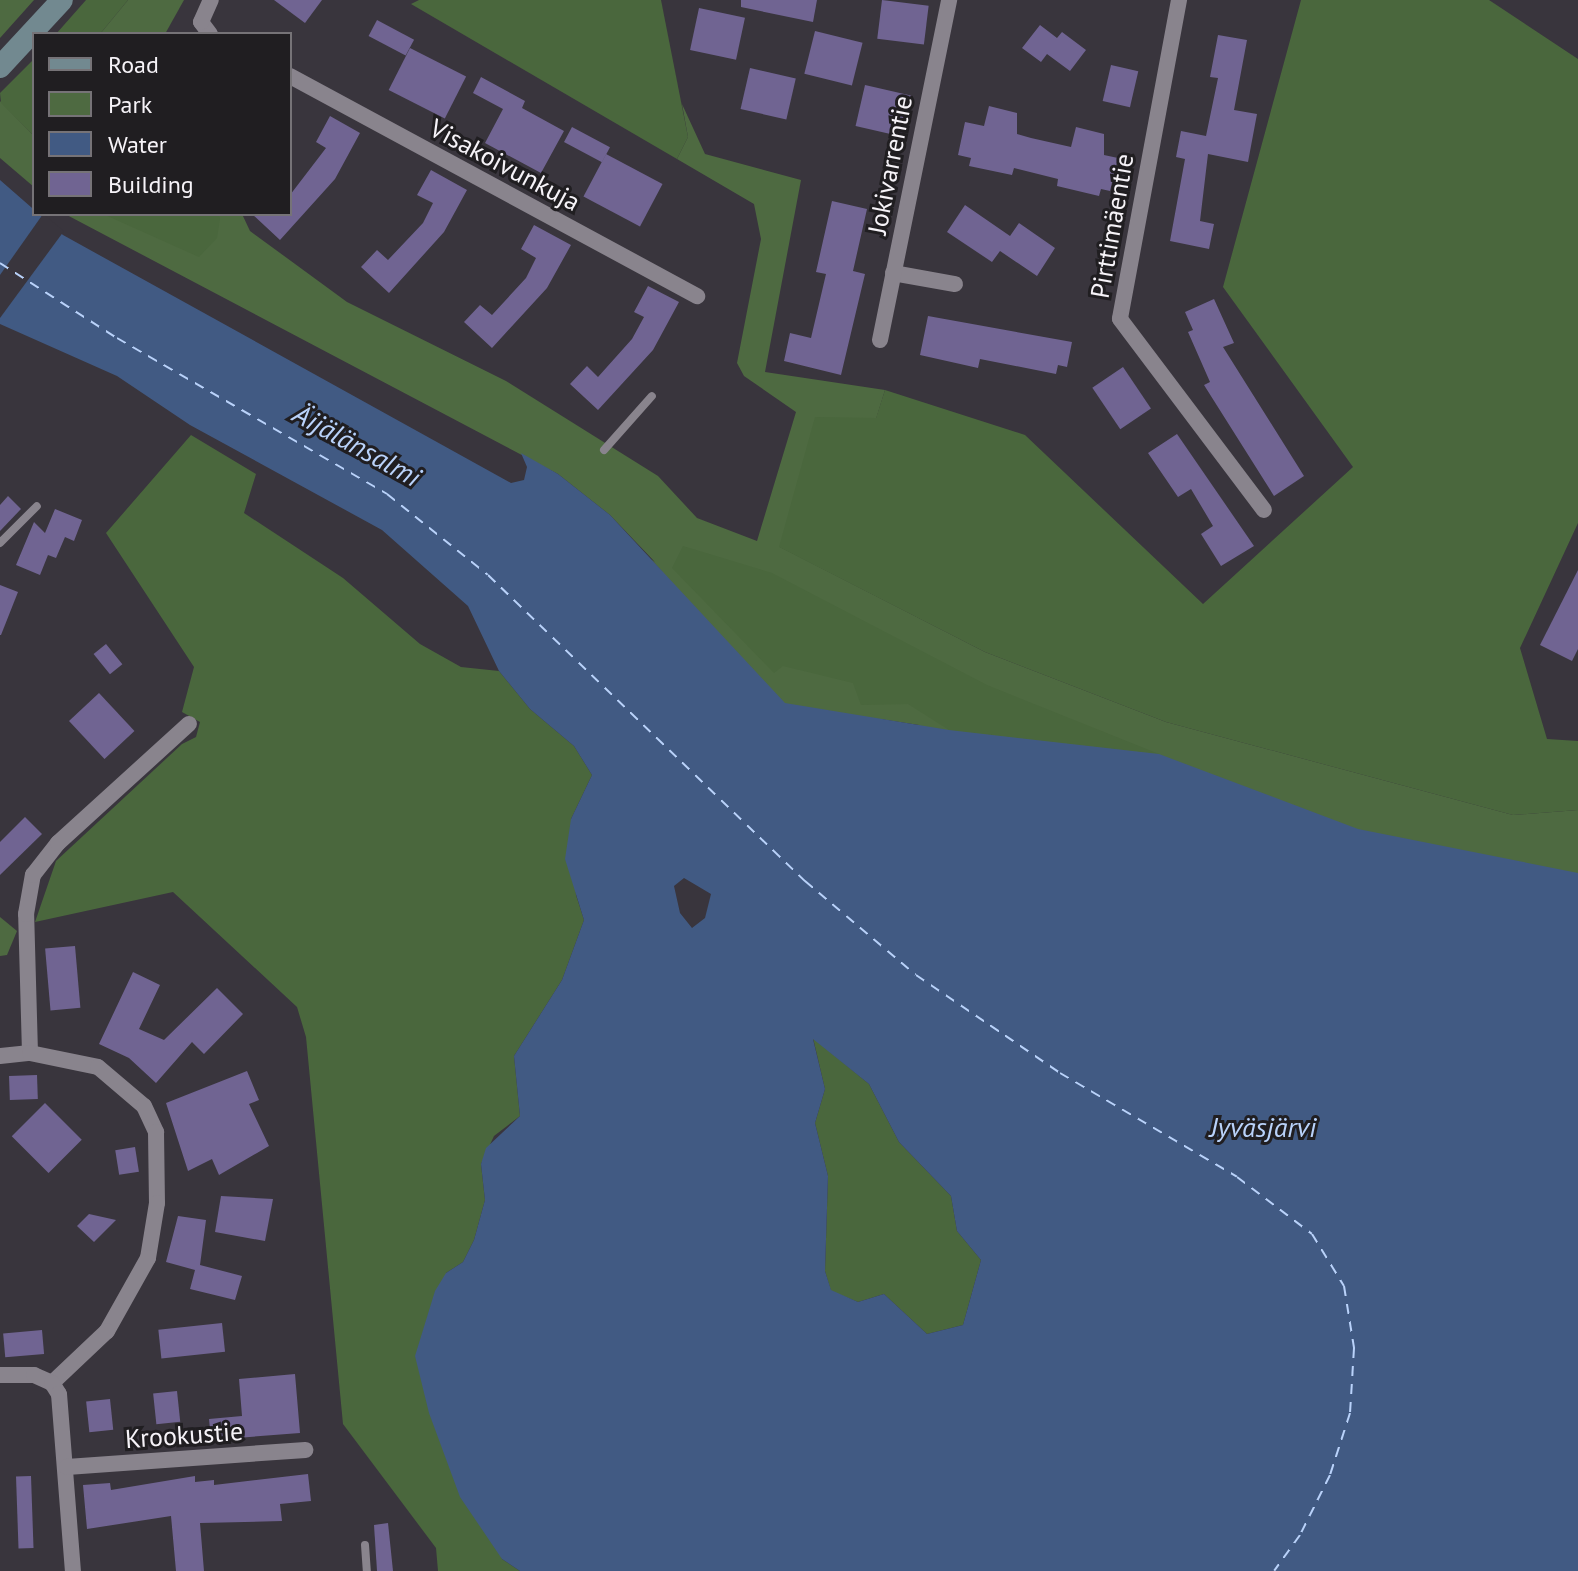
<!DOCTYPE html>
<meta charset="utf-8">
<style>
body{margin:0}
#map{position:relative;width:1578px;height:1571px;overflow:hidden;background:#39353d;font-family:"PT Sans",sans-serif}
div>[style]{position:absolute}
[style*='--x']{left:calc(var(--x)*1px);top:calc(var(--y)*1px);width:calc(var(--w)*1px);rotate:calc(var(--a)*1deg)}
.green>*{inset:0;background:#4e6a41}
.forest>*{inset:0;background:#4a673d}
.water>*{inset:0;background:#415a83}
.pier>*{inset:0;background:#39353d}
.ferry>*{height:2px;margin-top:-1px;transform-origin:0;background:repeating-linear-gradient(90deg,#b9d2fa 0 10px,transparent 0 18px)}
.building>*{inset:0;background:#706492;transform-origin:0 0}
.lane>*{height:8px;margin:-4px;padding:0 4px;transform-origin:4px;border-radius:4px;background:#89848d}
.street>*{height:16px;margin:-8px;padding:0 8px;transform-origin:8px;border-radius:8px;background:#89848d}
.secondary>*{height:22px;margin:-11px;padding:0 11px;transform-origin:11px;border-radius:11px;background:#728990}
span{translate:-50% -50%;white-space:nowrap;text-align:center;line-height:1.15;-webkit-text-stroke:6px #201e21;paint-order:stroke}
.street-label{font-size:26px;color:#f6f3f8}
.water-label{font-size:28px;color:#b9d2fa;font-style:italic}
.legend{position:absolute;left:32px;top:32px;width:260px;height:184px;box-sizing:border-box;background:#201e21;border:2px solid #767377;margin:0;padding:10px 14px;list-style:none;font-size:24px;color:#f6f3f8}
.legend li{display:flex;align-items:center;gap:16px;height:40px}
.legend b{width:40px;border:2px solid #767377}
</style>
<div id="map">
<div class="green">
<i style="clip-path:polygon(0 0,34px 0,0 38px)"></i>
<i style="clip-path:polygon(128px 0,184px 0,165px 34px,100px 34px)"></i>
<i style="clip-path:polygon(0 101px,34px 136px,34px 187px,0 158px)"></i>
<i style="clip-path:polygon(682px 104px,705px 154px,801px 180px,765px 372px,885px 390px,876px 419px,780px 547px,985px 652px,1166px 722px,1513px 815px,1578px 810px,1578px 942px,946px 828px,919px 725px,880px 719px,895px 838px,651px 559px,655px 562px,610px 515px,558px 474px,65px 214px,242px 214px,250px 231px,347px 302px,506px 381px,658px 476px,697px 518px,757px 541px,796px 412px,744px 376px,737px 363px,761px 239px,754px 204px,677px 159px,688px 137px)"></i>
<i style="clip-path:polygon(0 917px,17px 931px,7px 955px,0 956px)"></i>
</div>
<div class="forest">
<i style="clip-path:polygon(86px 0,128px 0,100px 34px,56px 34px)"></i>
<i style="clip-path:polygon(419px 0,661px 0,688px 137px,677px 159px,411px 4px)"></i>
<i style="clip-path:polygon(1301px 0,1489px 0,1578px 59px,1578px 523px,1520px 648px,1547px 739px,1578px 741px,1578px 810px,1513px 815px,1166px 722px,985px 652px,779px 547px,815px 417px,876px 418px,885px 390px,1025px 435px,1203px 604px,1353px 467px,1223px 287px)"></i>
<i style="clip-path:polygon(34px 59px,34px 136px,1px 103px,0 93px)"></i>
<i style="clip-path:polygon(103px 214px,219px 214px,220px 219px,217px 238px,199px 257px)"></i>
<i style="clip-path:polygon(191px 435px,256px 474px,244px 513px,343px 578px,420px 644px,461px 667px,499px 671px,530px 709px,574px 746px,592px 775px,571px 819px,576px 895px,584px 920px,562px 980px,514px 1056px,520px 1116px,494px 1136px,481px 1164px,485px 1200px,474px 1240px,463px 1262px,446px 1273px,502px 1559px,520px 1571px,438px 1571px,436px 1548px,343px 1424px,306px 1037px,297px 1007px,173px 892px,35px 922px,56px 861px,182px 744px,196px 737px,200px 722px,182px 712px,194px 667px,106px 533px)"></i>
<i style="clip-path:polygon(683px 546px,772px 573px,987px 685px,1159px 754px,949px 730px,908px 704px,861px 705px,853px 683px,783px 666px,774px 673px,672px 568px)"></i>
<i style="clip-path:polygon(813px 1038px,869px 1084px,899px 1142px,951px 1196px,957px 1231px,981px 1260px,963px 1325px,927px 1334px,884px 1294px,858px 1302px,831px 1291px,825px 1271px,828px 1176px,815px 1123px,825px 1089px)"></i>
</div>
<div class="water">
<i style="clip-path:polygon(evenodd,0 180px,63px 235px,511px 483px,524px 480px,527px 467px,521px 453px,558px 474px,610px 515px,785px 703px,949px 730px,1159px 754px,1358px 829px,1578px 873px,1578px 1571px,520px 1571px,502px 1559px,460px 1497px,429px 1413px,415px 1356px,435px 1291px,446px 1273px,463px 1262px,474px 1240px,485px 1200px,481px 1164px,486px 1148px,520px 1116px,514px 1056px,562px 980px,584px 920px,565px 859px,571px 819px,592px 775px,574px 746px,530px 709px,499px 671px,468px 606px,382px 530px,190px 425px,117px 376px,0 324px,0 180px,684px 878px,711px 894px,705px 918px,692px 928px,680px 913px,674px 886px,684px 878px,0 180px,813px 1039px,869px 1084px,899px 1142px,951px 1196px,957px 1231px,981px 1260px,963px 1325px,927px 1334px,884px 1294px,858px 1302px,831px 1290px,825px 1271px,828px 1176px,815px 1123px,825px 1089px,813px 1039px)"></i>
</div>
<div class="pier">
<i style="clip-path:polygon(43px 214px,64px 231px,0 318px,0 275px)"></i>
</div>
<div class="ferry">
<i style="--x:0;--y:263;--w:139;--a:32.7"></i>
<i style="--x:117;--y:338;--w:312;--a:30"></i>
<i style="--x:387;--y:494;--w:129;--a:38.7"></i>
<i style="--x:488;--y:575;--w:441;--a:44"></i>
<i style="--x:805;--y:881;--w:145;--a:40.3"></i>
<i style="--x:916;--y:975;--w:174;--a:34.2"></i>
<i style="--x:1060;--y:1073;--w:205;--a:30.4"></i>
<i style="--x:1237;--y:1177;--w:94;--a:37.2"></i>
<i style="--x:1312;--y:1234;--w:61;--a:58.4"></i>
<i style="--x:1344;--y:1286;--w:63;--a:80.8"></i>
<i style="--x:1354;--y:1348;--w:65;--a:93.5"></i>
<i style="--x:1350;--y:1413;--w:65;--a:107.9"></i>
<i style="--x:1330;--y:1475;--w:67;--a:116.6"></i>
<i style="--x:1300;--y:1535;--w:44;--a:125.8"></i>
</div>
<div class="building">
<i style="clip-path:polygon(274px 0,322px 0,305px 23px)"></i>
<i style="clip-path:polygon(741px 0,817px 0,813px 22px,741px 7px)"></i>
<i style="left:882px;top:0;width:47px;height:39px;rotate:7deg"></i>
<i style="left:699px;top:8px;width:47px;height:43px;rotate:12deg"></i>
<i style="left:377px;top:20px;width:42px;height:18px;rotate:28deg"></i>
<i style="clip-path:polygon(1040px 25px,1057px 38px,1062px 32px,1086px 50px,1070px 71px,1047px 54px,1041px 62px,1022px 48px)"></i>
<i style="left:815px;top:31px;width:49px;height:44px;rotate:14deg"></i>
<i style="clip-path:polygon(1218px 35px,1247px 40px,1234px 110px,1257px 114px,1248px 162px,1208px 154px,1200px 221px,1214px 224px,1209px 249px,1170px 241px,1185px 159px,1176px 157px,1181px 131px,1206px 136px,1218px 78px,1210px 77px)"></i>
<i style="left:410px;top:48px;width:63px;height:47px;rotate:27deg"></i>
<i style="left:1111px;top:65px;width:28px;height:37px;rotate:13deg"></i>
<i style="left:750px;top:68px;width:47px;height:42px;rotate:13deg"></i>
<i style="clip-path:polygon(481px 77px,525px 101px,522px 108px,564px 131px,541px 173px,485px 143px,503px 109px,473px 93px)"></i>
<i style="left:865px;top:85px;width:47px;height:42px;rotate:13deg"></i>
<i style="clip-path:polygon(989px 106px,1017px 113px,1017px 134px,1031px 138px,1071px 147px,1076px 127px,1104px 134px,1104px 155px,1118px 158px,1110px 191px,1101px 189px,1099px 196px,1057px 186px,1058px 179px,1014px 168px,1012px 175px,969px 166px,971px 158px,958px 155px,965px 122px,984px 126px)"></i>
<i style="clip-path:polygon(330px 116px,360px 133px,335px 179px,280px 240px,252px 214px,290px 214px,290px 195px,326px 148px,316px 142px)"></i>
<i style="left:572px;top:127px;width:43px;height:17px;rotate:28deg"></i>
<i style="left:606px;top:154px;width:64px;height:48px;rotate:28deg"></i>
<i style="clip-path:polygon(431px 170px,467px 190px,444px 232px,389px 293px,361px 267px,377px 250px,388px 260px,423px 223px,433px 203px,417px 195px)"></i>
<i style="clip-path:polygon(832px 201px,867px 209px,853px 271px,865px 274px,841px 375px,784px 361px,790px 333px,811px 338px,826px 274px,816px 272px)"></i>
<i style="clip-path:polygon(965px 205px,1010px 236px,1019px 223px,1055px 248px,1037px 276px,1000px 251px,992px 262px,947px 232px)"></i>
<i style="clip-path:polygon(534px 225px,571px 245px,547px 288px,492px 348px,464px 322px,480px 305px,492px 315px,526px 278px,536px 258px,521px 249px)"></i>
<i style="clip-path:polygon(648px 286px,679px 302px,653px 350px,598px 410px,570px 384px,587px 366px,598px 377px,632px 339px,644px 317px,634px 312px)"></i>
<i style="clip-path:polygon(1214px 299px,1234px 343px,1223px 347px,1304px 476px,1274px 496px,1204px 385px,1210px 382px,1188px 332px,1193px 330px,1185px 312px)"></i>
<i style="clip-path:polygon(928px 316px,1072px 342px,1067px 367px,1058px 365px,1056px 374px,980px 359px,978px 368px,920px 355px)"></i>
<i style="left:1123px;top:367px;width:50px;height:37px;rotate:56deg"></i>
<i style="clip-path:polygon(1177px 434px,1254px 546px,1221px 566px,1201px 534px,1213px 526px,1191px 489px,1178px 497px,1148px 453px)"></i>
<i style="clip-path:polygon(8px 496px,21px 509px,0 531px,0 505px)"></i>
<i style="clip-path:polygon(55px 509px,82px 520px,74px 541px,65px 537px,56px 558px,48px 555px,40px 575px,16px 565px,34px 522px,45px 533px)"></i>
<i style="clip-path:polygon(1578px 570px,1578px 649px,1572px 661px,1540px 645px)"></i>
<i style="clip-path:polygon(0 585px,18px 592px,1px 635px,0 635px)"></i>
<i style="left:106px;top:644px;width:26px;height:16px;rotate:51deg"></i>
<i style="left:99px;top:693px;width:52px;height:41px;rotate:47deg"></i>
<i style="clip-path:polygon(25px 817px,42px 834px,0 875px,0 842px)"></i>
<i style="left:75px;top:946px;width:62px;height:30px;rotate:85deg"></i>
<i style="clip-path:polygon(133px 972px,160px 985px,139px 1029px,164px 1040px,217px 988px,243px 1014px,204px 1054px,192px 1042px,156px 1083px,129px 1058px,99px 1044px)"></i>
<i style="clip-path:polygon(247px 1071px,259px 1100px,249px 1104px,269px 1146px,219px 1175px,212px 1159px,188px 1171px,166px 1103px)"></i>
<i style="left:37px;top:1075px;width:24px;height:28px;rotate:88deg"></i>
<i style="left:45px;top:1103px;width:52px;height:47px;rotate:45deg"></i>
<i style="left:135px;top:1147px;width:25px;height:20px;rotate:81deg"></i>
<i style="clip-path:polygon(221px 1196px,273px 1199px,265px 1241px,215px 1232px)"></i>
<i style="clip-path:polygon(89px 1214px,116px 1220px,94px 1242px,77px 1226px)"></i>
<i style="clip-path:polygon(178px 1216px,206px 1220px,200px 1265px,242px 1276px,235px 1300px,190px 1289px,195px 1270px,166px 1262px)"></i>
<i style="left:222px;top:1323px;width:29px;height:64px;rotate:84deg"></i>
<i style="left:42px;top:1330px;width:24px;height:39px;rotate:85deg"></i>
<i style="clip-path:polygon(295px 1374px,300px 1433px,211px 1440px,209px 1419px,242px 1416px,239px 1379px)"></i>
<i style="left:177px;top:1391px;width:31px;height:24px;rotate:84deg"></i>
<i style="left:110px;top:1399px;width:31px;height:24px;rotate:84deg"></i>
<i style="clip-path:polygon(308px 1474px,311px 1501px,280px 1504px,282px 1521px,200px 1523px,204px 1571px,176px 1571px,171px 1516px,87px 1529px,83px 1485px,110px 1483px,111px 1490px,195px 1476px,195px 1482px,214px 1480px,214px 1485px)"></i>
<i style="left:31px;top:1476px;width:72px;height:15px;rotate:88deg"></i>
<i style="clip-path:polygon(388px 1523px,393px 1571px,377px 1571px,374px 1525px)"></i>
</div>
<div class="lane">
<i style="--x:604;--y:450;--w:72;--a:-48.4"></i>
<i style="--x:0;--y:543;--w:52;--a:-45"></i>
<i style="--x:365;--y:1545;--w:26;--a:86"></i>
</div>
<div class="street">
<i style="--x:1179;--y:0;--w:324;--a:100.5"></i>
<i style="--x:1120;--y:319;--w:239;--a:53"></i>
<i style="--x:210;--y:34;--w:15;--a:-127"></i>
<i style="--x:201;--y:22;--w:24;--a:-66"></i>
<i style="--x:290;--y:76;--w:463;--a:28.4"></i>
<i style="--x:893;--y:273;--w:63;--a:10.1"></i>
<i style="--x:880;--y:340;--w:347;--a:-78.5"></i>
<i style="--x:30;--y:1053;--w:139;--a:-91.6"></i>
<i style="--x:26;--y:914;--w:40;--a:-80"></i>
<i style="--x:33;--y:875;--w:41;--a:-52"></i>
<i style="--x:58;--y:843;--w:177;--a:-42.3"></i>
<i style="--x:0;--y:1056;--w:30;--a:-6"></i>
<i style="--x:30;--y:1053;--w:69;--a:11.6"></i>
<i style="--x:98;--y:1067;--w:60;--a:40.3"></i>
<i style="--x:144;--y:1106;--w:29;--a:65"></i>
<i style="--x:156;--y:1132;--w:71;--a:89.2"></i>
<i style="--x:157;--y:1203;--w:56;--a:99.3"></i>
<i style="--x:148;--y:1258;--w:84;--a:119.3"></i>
<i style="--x:107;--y:1331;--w:76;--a:136.6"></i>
<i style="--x:0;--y:1375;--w:34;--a:0"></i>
<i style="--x:34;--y:1375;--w:20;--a:24"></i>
<i style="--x:52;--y:1383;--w:13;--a:58"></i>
<i style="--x:59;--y:1394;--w:178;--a:85.5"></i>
<i style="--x:67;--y:1467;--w:239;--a:-4.1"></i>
</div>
<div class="secondary">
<i style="--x:0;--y:67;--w:91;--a:-47.2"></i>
</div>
<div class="street-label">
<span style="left:505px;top:165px;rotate:28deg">Visakoivunkuja</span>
<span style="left:890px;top:165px;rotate:-79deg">Jokivarrentie</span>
<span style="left:1112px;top:226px;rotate:-80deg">Pirttimäentie</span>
<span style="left:184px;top:1435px;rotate:-4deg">Krookustie</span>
</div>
<div class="water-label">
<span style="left:357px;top:445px;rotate:29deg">Äijälänsalmi</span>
<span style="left:1263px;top:1127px">Jyväsjärvi</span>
</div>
<ul class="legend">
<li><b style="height:10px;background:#728990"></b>Road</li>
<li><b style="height:22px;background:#4e6a41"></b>Park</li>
<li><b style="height:22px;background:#415a83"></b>Water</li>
<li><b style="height:22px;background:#706492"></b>Building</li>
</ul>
</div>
